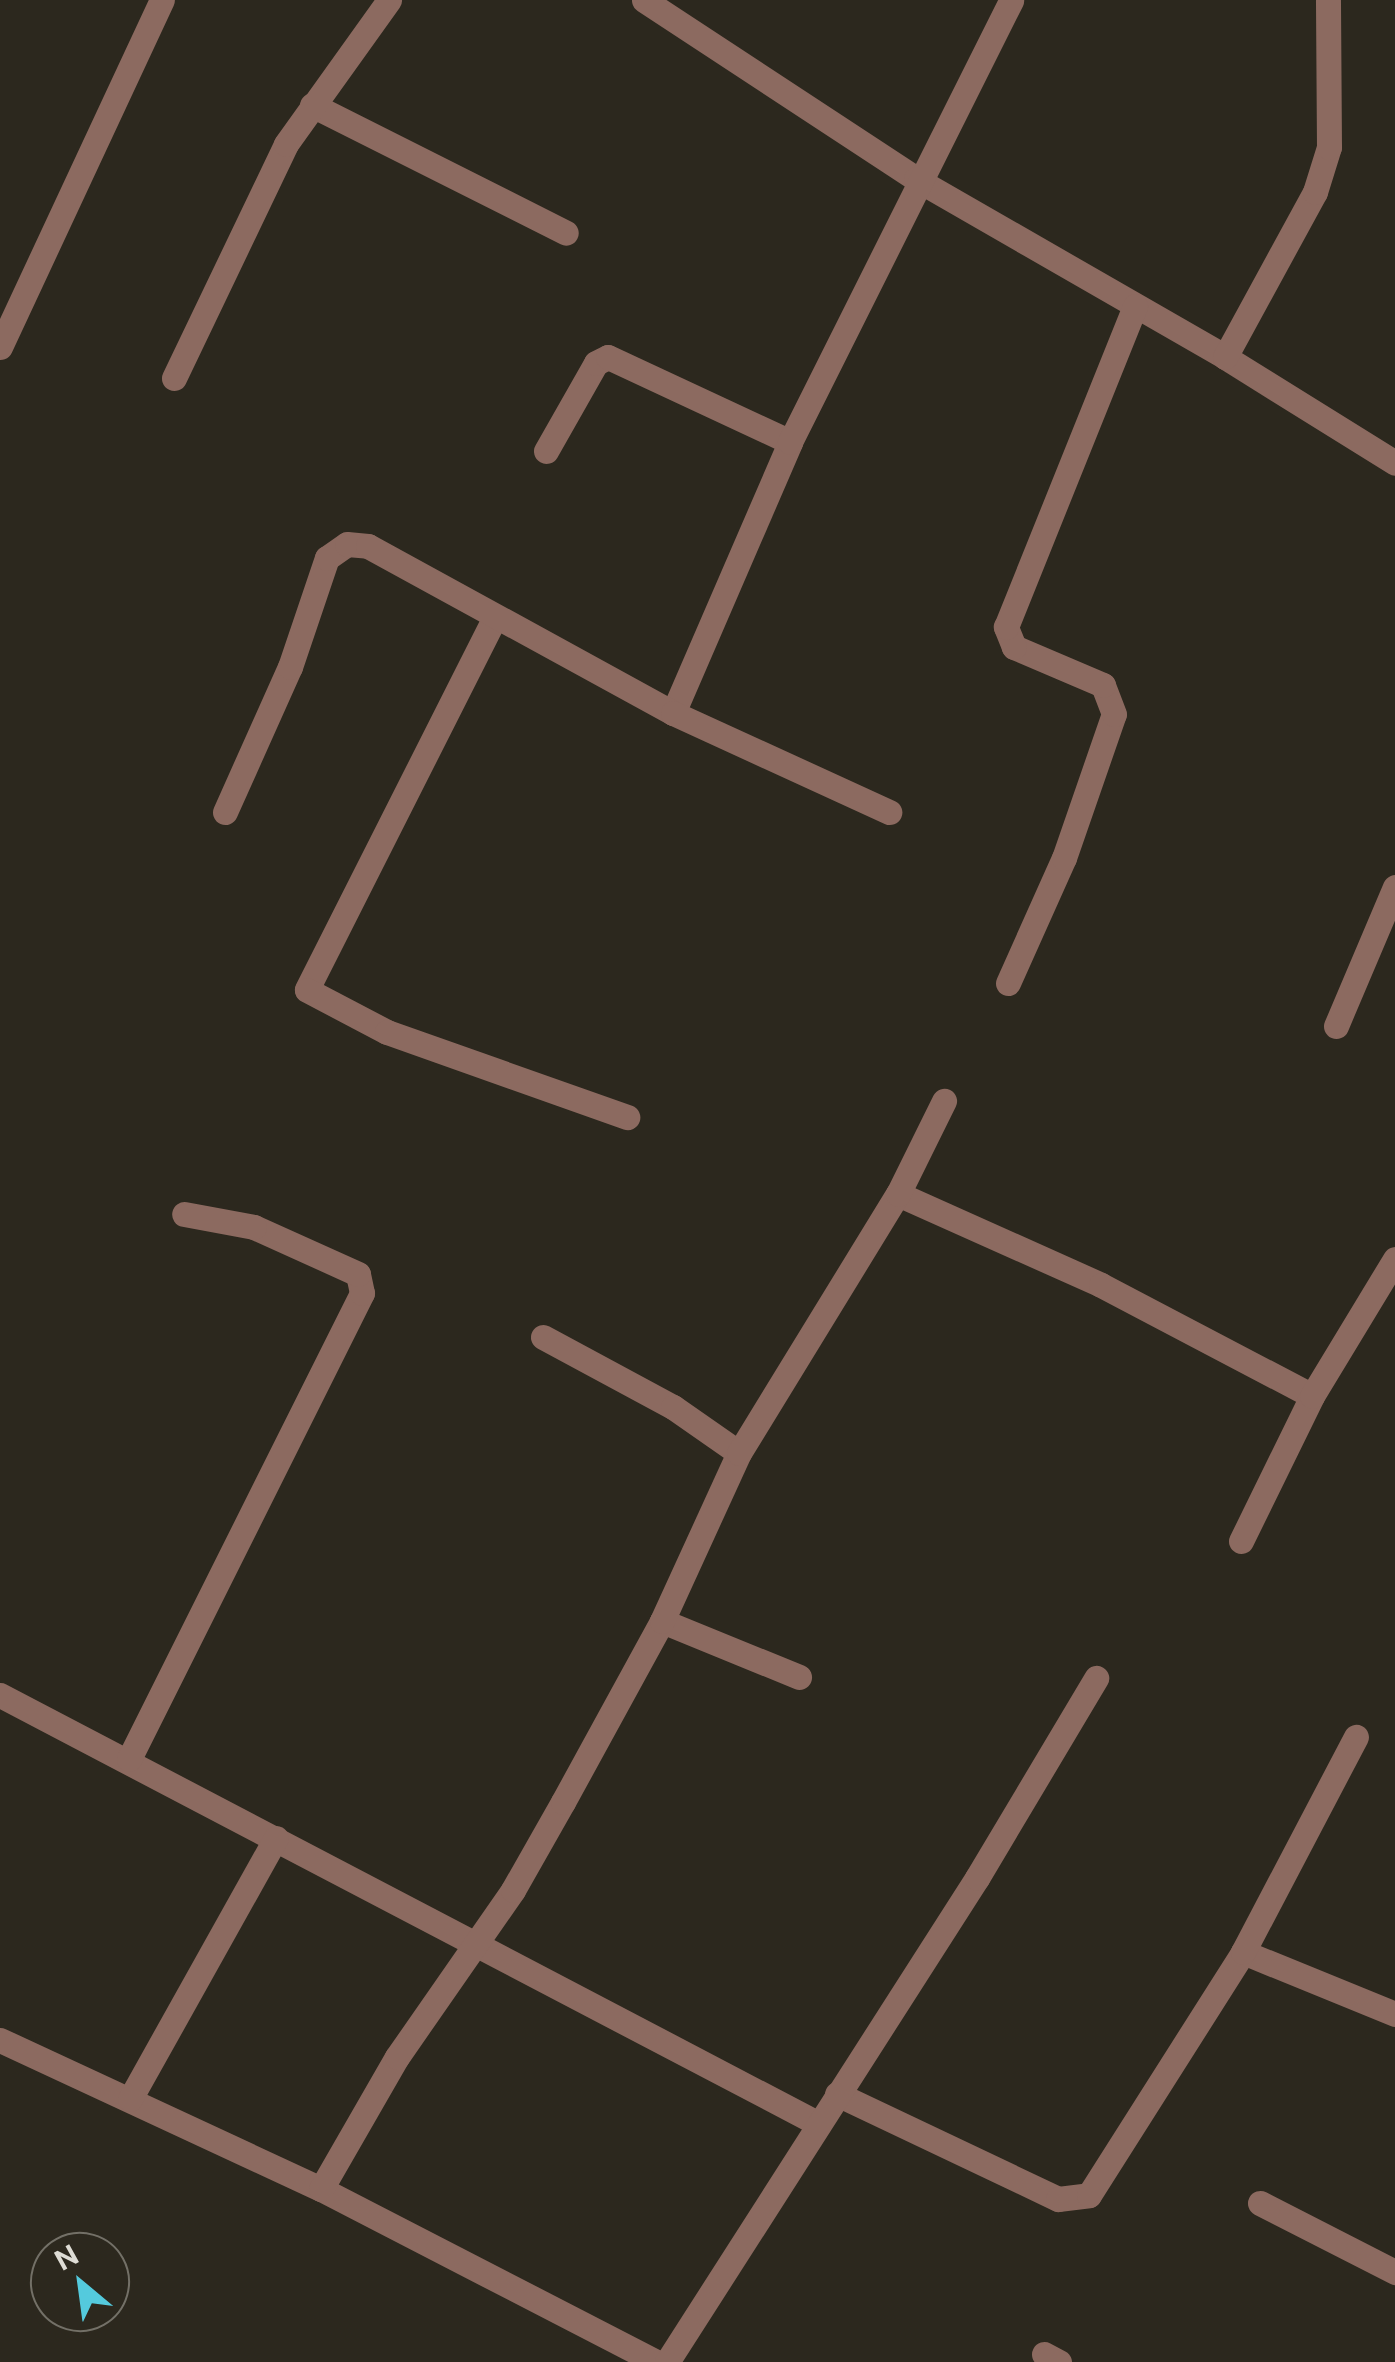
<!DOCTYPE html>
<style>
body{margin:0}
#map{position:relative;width:1395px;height:2362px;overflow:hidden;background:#2c281e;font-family:"Public Sans",sans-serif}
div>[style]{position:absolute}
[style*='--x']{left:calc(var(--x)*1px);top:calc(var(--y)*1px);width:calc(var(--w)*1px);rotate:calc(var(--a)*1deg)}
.minor>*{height:25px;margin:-12.5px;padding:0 12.5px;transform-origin:12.5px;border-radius:12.5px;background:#8c6a60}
span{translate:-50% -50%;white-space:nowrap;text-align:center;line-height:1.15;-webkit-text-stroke:9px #2c281e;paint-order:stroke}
.north{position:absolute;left:30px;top:2232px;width:100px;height:100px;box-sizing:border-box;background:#2c281e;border:2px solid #737067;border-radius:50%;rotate:331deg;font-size:28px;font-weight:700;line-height:40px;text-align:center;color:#dedcd5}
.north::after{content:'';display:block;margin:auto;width:35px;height:45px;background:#54cadd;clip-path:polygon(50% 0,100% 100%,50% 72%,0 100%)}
</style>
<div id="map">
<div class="minor">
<i style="--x:644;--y:0;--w:326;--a:33.3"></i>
<i style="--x:916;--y:179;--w:357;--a:29.9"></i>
<i style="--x:1225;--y:357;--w:200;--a:31.9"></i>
<i style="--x:312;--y:105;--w:284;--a:26.7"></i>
<i style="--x:0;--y:347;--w:383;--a:-65"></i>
<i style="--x:1225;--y:357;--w:188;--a:-61.4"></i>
<i style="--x:1315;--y:192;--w:47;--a:-72.7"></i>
<i style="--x:1329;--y:147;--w:147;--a:-90.4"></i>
<i style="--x:174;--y:378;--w:259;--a:-64.4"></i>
<i style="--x:286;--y:144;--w:177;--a:-54.4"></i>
<i style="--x:546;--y:451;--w:101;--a:-60.4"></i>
<i style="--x:596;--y:363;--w:13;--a:-27"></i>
<i style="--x:608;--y:357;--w:201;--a:25"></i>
<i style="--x:494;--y:619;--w:415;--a:116.8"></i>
<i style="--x:307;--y:990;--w:90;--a:27.7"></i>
<i style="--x:387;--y:1032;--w:255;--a:19.5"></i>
<i style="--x:673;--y:713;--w:295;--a:-66.6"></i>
<i style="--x:790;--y:442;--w:494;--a:-63.4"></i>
<i style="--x:225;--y:812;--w:159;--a:-65.9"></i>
<i style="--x:290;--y:667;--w:115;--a:-71.3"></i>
<i style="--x:327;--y:558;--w:24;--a:-35"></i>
<i style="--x:347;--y:544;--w:21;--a:5"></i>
<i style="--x:368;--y:546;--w:348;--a:28.7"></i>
<i style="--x:673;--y:713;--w:238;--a:24.6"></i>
<i style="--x:1008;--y:983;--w:137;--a:-65.9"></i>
<i style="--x:1064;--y:858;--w:152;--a:-70.9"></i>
<i style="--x:1114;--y:714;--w:31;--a:-111"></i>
<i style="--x:1103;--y:685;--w:97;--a:-156.9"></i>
<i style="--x:1014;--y:647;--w:22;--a:-112"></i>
<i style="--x:1006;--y:627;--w:346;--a:-68.1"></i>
<i style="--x:1336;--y:1026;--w:151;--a:-67"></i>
<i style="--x:898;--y:1194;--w:222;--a:24.1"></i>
<i style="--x:1101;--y:1285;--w:238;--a:27.7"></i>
<i style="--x:543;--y:1337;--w:148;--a:28.3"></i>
<i style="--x:673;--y:1407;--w:80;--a:34.9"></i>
<i style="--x:1241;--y:1541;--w:161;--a:-63.9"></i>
<i style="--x:1312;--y:1396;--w:160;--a:-58.8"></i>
<i style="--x:662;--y:1621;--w:148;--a:22.2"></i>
<i style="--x:0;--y:1695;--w:922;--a:27.65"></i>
<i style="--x:129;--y:1759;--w:521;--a:-63.43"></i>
<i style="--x:362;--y:1293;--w:19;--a:-102"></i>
<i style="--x:358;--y:1274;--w:114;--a:-155.7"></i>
<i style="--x:254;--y:1227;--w:71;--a:-169.5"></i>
<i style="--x:1243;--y:1952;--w:164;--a:22.2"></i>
<i style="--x:0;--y:2040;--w:354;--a:24.9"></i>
<i style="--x:321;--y:2189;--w:377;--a:27.3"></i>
<i style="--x:837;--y:2094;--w:245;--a:25.4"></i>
<i style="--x:1058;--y:2199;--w:31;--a:-7"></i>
<i style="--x:1089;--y:2195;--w:288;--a:-57.6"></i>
<i style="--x:1243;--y:1952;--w:243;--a:-62.3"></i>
<i style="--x:130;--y:2099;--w:299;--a:-60.8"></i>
<i style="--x:321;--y:2189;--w:152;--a:-60.1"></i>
<i style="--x:397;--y:2057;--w:203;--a:-55.2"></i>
<i style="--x:513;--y:1890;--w:101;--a:-60.4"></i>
<i style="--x:563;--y:1802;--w:206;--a:-61.3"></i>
<i style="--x:662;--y:1621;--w:185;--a:-65.4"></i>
<i style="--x:739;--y:1453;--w:304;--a:-58.5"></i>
<i style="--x:898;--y:1194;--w:104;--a:-63.7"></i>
<i style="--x:1260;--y:2203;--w:152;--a:27.1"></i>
<i style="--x:1044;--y:2354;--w:17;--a:28"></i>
<i style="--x:667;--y:2362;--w:575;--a:-57.36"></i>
<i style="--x:977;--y:1878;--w:233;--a:-59.2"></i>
</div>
<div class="north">N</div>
</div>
